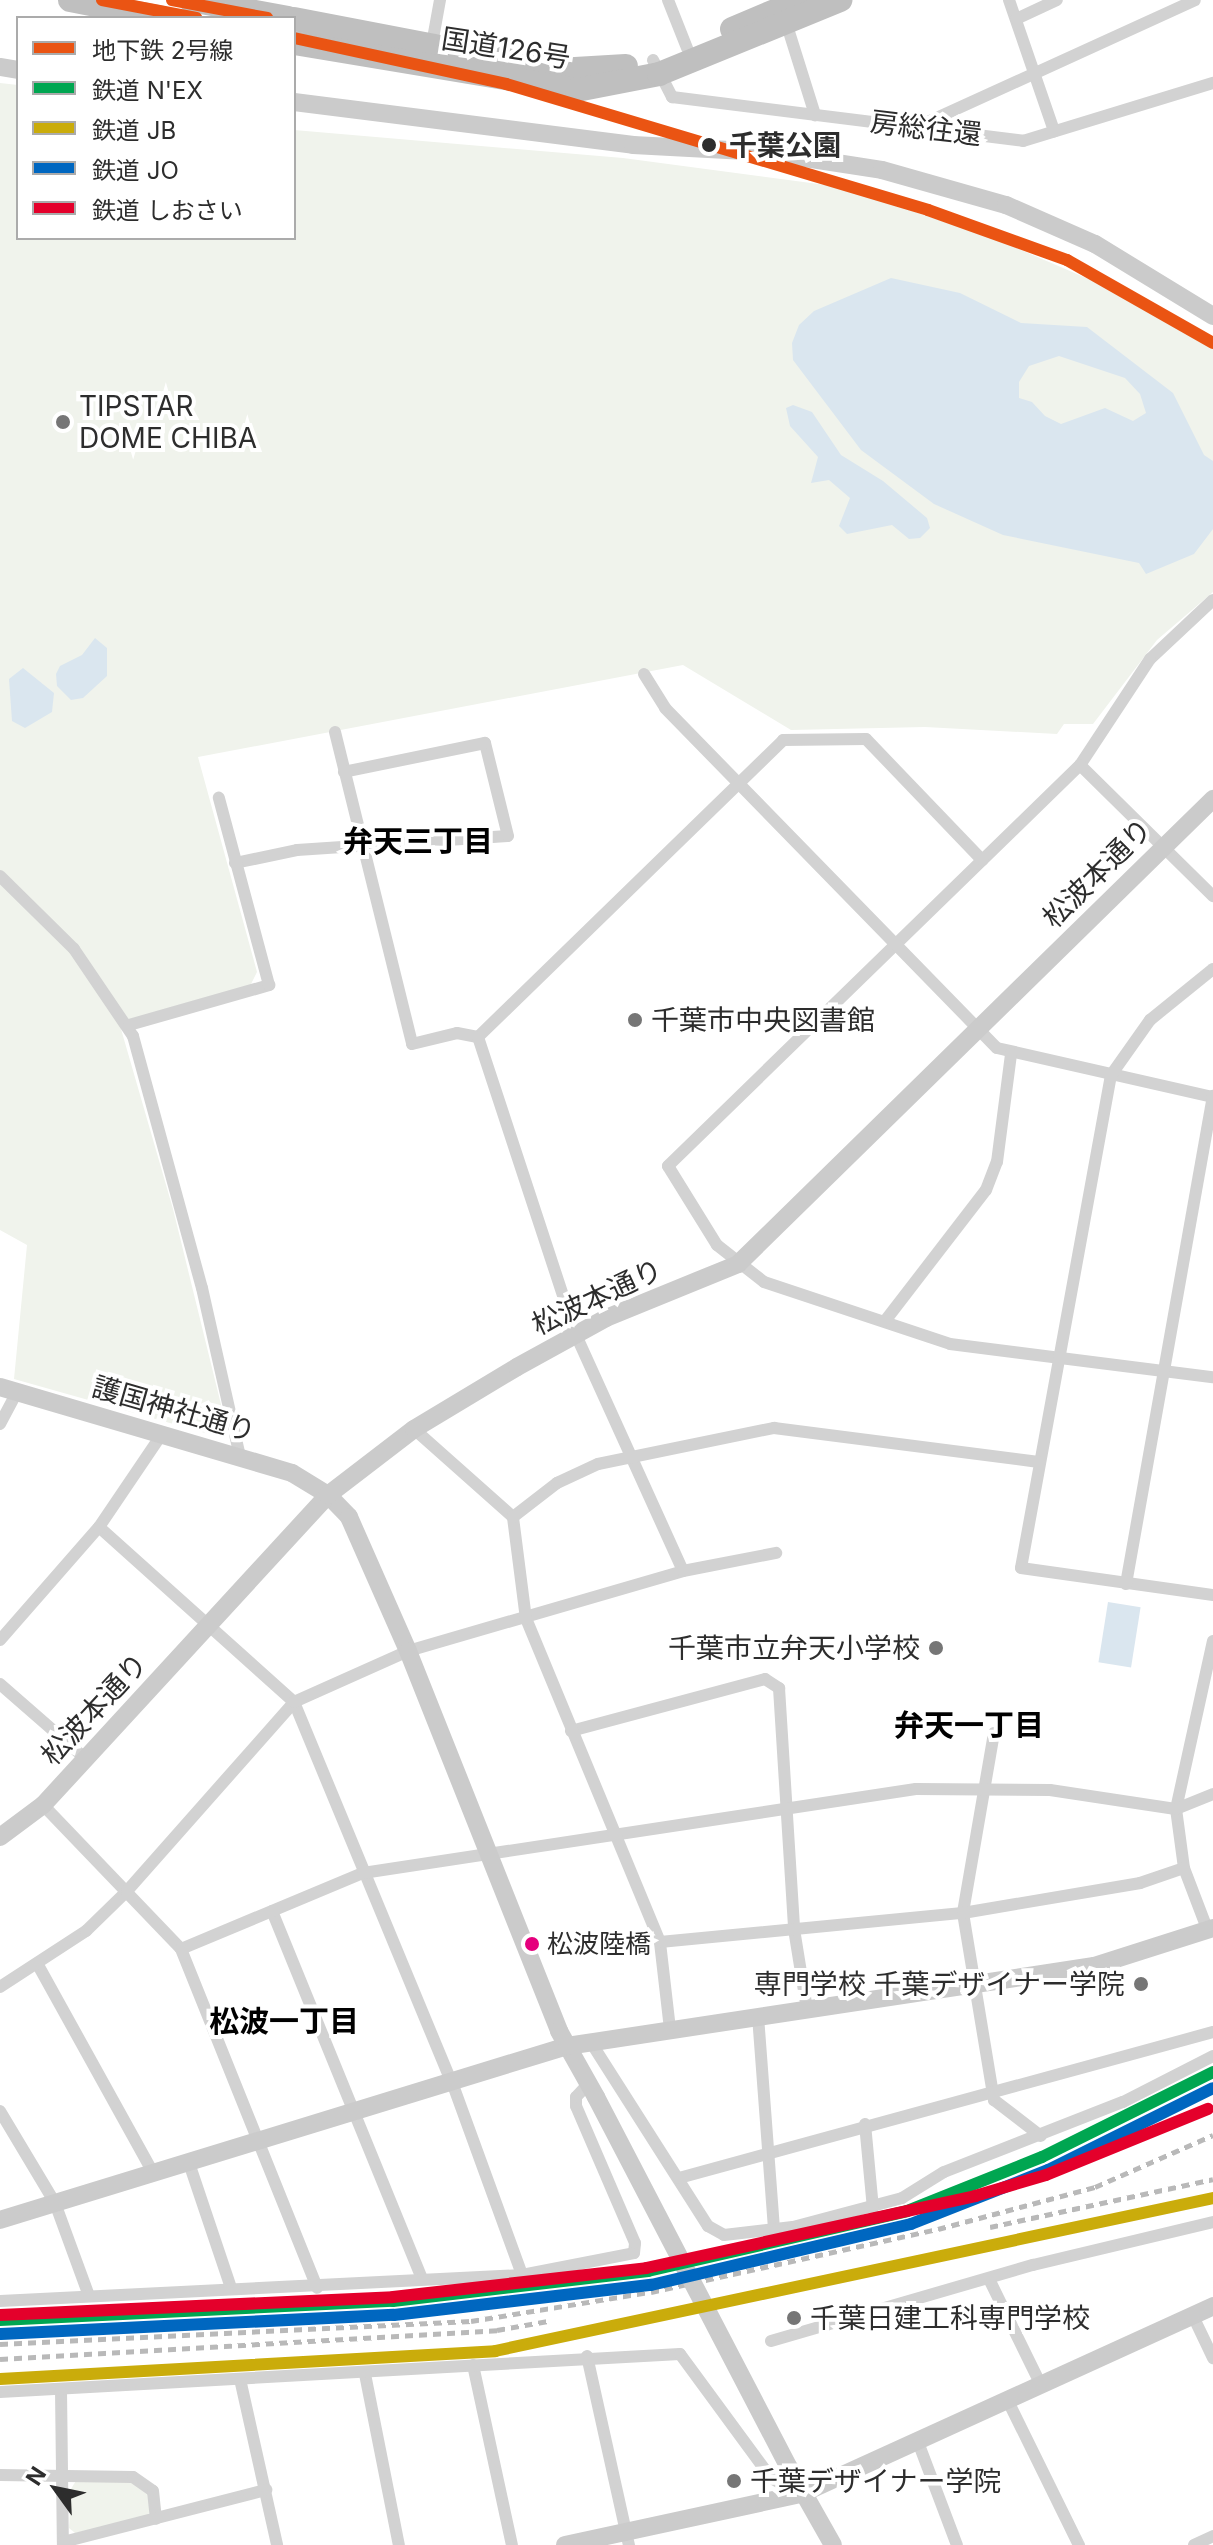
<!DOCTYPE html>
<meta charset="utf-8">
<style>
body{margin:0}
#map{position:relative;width:1213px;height:2545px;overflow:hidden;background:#fff;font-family:Inter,"Noto Sans JP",sans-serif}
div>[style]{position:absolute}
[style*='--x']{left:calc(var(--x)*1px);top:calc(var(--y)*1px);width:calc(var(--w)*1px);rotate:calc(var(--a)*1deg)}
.green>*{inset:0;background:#f0f3ec}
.water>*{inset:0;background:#dae6ef;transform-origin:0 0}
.street>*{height:12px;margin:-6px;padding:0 6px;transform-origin:6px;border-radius:6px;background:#d2d2d2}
.secondary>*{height:18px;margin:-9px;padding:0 9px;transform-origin:9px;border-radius:9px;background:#cbcbcb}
.highway>*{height:24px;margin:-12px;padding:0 12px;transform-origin:12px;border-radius:12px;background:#bfbfbf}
.rail>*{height:5px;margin-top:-2.5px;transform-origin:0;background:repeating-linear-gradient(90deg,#b9b9b9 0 8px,transparent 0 14px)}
.secondary-bridge>*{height:18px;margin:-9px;padding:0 9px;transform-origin:9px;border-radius:9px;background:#cbcbcb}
.rail-1>*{height:12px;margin:-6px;padding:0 6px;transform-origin:6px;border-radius:6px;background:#00a651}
.rail-2>*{height:12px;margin:-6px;padding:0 6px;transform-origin:6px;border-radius:6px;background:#caac0b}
.rail-3>*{height:12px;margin:-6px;padding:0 6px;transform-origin:6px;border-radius:6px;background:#0067c0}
.rail-4>*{height:12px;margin:-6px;padding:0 6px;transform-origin:6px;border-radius:6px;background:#e4002b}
.metro-1>*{height:12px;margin:-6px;padding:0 6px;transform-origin:6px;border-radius:6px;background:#ea5413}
.dots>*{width:22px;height:22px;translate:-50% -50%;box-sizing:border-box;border:4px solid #fff;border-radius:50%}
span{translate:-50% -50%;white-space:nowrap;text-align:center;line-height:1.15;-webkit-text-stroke:8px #fff;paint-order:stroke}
.bus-label{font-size:26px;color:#2d2d2d}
.left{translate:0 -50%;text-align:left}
.street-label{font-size:28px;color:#2d2d2d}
.stop-label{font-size:28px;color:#2d2d2d;font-weight:700}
.poi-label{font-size:28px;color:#2d2d2d}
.right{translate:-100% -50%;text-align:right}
.neighbourhood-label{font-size:30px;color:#000;font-weight:700}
.legend{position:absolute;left:16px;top:16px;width:280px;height:224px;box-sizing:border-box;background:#fff;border:2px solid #ababab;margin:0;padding:10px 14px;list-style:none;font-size:24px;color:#2d2d2d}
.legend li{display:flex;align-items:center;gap:16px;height:40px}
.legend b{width:40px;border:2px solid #ababab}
.north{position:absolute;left:16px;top:2449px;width:80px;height:80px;-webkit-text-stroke:6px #fff;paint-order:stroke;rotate:303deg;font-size:22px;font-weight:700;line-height:32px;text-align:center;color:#2d2d2d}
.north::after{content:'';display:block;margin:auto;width:28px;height:36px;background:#2d2d2d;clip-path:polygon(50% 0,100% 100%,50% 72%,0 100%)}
</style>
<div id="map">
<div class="green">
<i style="clip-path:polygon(0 83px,18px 85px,18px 238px,294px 238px,294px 130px,623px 158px,841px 187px,998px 240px,1114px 290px,1213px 348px,1213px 592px,1157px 640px,1093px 724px,1064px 724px,1057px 734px,925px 727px,791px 730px,683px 665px,198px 757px,257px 972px,250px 986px,121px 1029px,173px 1209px,228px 1433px,223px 1438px,14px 1379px,27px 1245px,0 1230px)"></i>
<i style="clip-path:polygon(77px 2479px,129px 2479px,150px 2493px,150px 2512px,144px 2519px,75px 2533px,69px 2528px,71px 2489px)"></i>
</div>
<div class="water">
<i style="clip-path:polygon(evenodd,891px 278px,960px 293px,1021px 323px,1087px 327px,1173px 393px,1204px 455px,1213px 461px,1213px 529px,1194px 554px,1146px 574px,1139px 563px,1003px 535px,934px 504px,861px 450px,793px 360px,792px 343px,799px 325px,814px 311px,891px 278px,1059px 356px,1125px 378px,1140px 394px,1146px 413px,1133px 421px,1105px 408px,1061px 424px,1045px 416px,1032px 402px,1019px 398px,1019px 382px,1029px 366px,1059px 356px)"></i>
<i style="clip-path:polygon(793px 405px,812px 412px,841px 455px,883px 481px,927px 518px,930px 528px,920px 538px,909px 539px,892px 525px,847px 534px,839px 526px,850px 498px,829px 480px,811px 483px,818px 457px,790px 426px,786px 408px)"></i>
<i style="clip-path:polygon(95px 638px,107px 648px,107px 676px,83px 698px,71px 700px,57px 686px,56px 674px,60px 666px,82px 655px)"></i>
<i style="clip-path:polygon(23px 668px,54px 693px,52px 712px,25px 728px,12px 721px,9px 679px)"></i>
<i style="left:1108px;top:1602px;width:33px;height:61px;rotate:9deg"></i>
</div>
<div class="street">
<i style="--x:668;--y:0;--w:52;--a:68.4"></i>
<i style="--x:1009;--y:0;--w:139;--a:71"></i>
<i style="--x:785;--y:19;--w:101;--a:72.6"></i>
<i style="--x:1016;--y:19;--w:45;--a:-24.9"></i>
<i style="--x:432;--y:44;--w:45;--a:-79.7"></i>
<i style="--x:653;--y:60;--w:42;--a:62.8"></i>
<i style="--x:672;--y:97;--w:354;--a:7.1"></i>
<i style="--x:1023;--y:141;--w:199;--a:-17"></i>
<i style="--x:919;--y:126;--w:303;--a:-24.5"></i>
<i style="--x:1213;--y:600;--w:86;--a:136.9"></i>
<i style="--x:1150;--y:659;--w:127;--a:123.4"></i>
<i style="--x:1080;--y:765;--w:575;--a:135.78"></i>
<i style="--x:668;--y:1166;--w:93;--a:58.2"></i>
<i style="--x:717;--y:1245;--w:60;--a:38.2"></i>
<i style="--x:764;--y:1282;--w:196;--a:18.4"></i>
<i style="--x:950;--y:1344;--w:265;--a:7.2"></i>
<i style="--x:644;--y:674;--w:40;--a:58"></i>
<i style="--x:665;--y:708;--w:475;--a:45.7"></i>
<i style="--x:997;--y:1048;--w:221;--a:12.8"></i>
<i style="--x:335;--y:732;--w:321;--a:76.1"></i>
<i style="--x:412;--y:1044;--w:46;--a:-13.7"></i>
<i style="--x:457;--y:1033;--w:21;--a:11"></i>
<i style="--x:1080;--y:765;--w:187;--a:44.6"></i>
<i style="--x:235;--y:863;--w:63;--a:-11.8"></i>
<i style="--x:297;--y:850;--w:211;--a:-3.8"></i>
<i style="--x:508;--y:836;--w:96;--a:-103.9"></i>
<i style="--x:485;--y:743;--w:144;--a:168.4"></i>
<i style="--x:0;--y:876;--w:104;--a:44.6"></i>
<i style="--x:74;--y:949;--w:105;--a:55.9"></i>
<i style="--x:133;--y:1036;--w:261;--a:74.7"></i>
<i style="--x:202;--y:1288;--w:173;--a:77.3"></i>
<i style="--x:1213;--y:969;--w:81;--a:141"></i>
<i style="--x:1150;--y:1020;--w:67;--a:125.3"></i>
<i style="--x:1111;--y:1075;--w:501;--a:100.35"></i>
<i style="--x:1021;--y:1568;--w:194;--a:8"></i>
<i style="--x:129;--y:1025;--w:146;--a:-15.9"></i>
<i style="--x:269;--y:985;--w:194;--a:-105"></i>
<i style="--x:478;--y:1037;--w:426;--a:-44.2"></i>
<i style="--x:783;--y:740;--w:83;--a:-0.7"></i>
<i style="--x:866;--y:739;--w:168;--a:46.2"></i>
<i style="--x:478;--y:1037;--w:314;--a:71.8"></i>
<i style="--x:576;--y:1335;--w:259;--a:65.6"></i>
<i style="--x:885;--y:1321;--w:165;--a:-52.4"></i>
<i style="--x:986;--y:1190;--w:30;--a:-69"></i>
<i style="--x:997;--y:1162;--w:109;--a:-82.6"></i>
<i style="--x:0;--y:1424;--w:34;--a:-62"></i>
<i style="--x:414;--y:1429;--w:132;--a:41.6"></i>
<i style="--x:99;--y:1527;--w:262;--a:41.9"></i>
<i style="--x:294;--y:1702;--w:415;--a:67.5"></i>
<i style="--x:453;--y:2085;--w:202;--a:70"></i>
<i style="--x:1126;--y:1584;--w:496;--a:-79.9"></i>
<i style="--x:0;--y:1640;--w:150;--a:-48.8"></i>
<i style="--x:99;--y:1527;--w:112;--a:-55.9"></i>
<i style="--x:0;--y:1684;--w:114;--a:41.1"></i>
<i style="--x:571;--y:1731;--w:201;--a:-15"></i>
<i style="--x:765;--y:1679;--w:17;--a:33"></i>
<i style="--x:779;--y:1688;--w:241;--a:86.4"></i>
<i style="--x:794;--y:1929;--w:81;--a:80.8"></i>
<i style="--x:994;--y:1733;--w:183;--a:99.8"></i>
<i style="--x:963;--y:1913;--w:190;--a:80.6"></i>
<i style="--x:994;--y:2100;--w:59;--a:37.5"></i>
<i style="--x:43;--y:1805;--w:199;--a:46.2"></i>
<i style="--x:181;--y:1949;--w:365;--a:68.1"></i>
<i style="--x:272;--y:1911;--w:396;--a:67.8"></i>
<i style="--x:1208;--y:1931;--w:67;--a:-110.9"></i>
<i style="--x:1184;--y:1868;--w:60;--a:-97.7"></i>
<i style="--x:1176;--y:1809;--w:172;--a:-77.6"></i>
<i style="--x:660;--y:1942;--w:304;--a:-5.5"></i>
<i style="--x:963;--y:1913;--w:180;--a:-9.6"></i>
<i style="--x:1140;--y:1883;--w:46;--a:-18.8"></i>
<i style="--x:181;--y:1949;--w:197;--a:-22.7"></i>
<i style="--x:363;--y:1873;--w:559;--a:-8.64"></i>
<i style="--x:916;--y:1789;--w:134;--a:0.4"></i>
<i style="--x:1050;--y:1790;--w:127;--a:8.6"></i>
<i style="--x:1176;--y:1809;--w:40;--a:-22"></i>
<i style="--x:38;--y:1965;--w:239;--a:61"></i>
<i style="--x:0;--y:1987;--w:103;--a:-33.1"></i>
<i style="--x:86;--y:1931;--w:57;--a:-44.3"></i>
<i style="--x:127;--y:1891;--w:252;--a:-48.5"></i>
<i style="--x:294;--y:1702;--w:125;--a:-24.1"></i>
<i style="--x:408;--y:1651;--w:286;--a:-16.2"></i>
<i style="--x:683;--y:1571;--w:95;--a:-11"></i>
<i style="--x:758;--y:2016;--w:212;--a:85.7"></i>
<i style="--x:670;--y:2029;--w:88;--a:-96.6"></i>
<i style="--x:660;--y:1942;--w:350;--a:-112.5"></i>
<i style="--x:526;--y:1619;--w:103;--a:-97.3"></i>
<i style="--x:513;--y:1517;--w:56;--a:-37.7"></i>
<i style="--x:557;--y:1483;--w:45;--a:-24.9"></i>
<i style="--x:598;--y:1464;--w:180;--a:-11.6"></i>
<i style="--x:774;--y:1428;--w:267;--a:7.3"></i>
<i style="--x:592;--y:2044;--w:216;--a:57.5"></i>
<i style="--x:708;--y:2226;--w:18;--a:29"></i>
<i style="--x:724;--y:2235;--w:69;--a:-6.6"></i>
<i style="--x:793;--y:2227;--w:113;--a:-14.9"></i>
<i style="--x:902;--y:2198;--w:49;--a:-31.8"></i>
<i style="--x:944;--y:2172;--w:192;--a:-21.4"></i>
<i style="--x:1123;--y:2102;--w:101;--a:-27.1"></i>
<i style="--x:0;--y:2111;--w:107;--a:59.1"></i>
<i style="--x:55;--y:2203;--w:99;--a:69.9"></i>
<i style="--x:865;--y:2124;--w:84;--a:84.6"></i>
<i style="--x:189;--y:2163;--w:132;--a:71.4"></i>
<i style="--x:679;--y:2178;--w:554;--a:-15.29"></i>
<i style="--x:989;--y:2279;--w:118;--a:63.9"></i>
<i style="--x:0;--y:2301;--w:523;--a:-2.85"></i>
<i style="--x:522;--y:2275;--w:114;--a:-11.1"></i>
<i style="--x:634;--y:2253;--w:10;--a:-84"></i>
<i style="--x:635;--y:2243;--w:149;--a:-113.3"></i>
<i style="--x:576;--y:2106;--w:9;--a:-90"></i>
<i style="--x:576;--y:2097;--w:18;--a:-47"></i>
<i style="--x:1192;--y:2314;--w:49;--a:64.5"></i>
<i style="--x:771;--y:2341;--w:273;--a:-16.2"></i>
<i style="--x:1033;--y:2265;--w:185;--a:-13.4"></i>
<i style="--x:587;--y:2356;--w:194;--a:77.5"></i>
<i style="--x:473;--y:2365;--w:184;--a:77.8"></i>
<i style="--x:365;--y:2374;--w:174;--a:78.8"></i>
<i style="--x:240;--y:2379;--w:170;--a:77.4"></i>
<i style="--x:61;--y:2390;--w:155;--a:89.3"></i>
<i style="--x:0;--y:2392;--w:681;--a:-3.2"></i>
<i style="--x:680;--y:2354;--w:154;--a:53.7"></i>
<i style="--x:771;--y:2478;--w:31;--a:29"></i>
<i style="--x:1008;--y:2401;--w:161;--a:63.8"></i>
<i style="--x:918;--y:2442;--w:110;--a:69.3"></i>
<i style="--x:0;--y:2475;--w:133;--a:0.9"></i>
<i style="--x:133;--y:2477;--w:24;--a:35"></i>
<i style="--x:153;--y:2491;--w:28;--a:84"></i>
<i style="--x:63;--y:2542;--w:210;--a:-14.4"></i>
<i style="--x:1194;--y:2545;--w:21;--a:-25"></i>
</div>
<div class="secondary">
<i style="--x:0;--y:67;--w:18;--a:9"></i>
<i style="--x:294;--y:102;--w:342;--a:7.2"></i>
<i style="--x:633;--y:145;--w:133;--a:3"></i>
<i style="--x:766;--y:152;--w:117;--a:8.8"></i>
<i style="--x:882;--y:170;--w:129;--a:15.8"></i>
<i style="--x:1006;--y:205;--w:97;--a:23.7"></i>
<i style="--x:1095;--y:244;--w:138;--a:31.4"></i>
<i style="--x:0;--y:1387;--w:304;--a:16.4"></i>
<i style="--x:292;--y:1473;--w:42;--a:31.4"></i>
<i style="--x:328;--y:1495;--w:30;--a:46"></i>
<i style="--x:349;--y:1517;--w:146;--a:66.2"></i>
<i style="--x:408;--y:1651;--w:409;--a:68.3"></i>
<i style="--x:559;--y:2031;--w:76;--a:60.7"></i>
<i style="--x:0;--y:1837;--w:54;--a:-36.7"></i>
<i style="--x:43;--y:1805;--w:421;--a:-47.4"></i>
<i style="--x:328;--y:1495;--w:108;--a:-37.5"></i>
<i style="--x:414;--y:1429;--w:120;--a:-31"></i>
<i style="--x:517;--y:1367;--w:102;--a:-28.8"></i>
<i style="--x:606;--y:1318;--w:143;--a:-22.2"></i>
<i style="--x:738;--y:1264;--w:665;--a:-44.39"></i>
<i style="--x:0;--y:2220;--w:593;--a:-17.06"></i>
<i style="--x:567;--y:2046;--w:533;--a:-8.63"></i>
<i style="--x:1094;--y:1966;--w:125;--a:-17.7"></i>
<i style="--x:790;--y:2469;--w:87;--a:60.5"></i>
<i style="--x:565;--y:2545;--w:241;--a:-12.2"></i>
<i style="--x:801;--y:2494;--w:453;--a:-24.5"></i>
</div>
<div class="highway">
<i style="--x:70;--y:0;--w:95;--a:11"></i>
<i style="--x:190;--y:0;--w:100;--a:10.4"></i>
<i style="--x:294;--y:19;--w:269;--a:10.9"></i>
<i style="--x:558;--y:70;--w:68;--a:-3.4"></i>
<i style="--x:732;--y:29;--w:75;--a:-22.8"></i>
<i style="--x:294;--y:43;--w:287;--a:9.4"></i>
<i style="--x:577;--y:90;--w:84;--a:-11"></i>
<i style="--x:659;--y:74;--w:196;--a:-22.2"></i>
</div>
<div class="rail">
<i style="--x:990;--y:2227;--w:228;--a:-12.1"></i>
<i style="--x:0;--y:2344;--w:472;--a:-2.8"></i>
<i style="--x:471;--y:2321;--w:182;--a:-9.2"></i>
<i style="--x:651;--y:2292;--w:294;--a:-12.4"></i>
<i style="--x:938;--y:2229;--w:163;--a:-15"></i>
<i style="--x:1095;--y:2187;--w:129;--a:-23.8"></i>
<i style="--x:0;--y:2359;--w:498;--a:-3.3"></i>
<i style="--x:497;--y:2330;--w:52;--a:-10"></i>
</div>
<div class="secondary-bridge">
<i style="--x:596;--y:2097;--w:420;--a:62.5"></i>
</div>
<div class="rail-1">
<i style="--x:0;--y:2320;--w:393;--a:-2.8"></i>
<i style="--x:393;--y:2301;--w:257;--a:-6.7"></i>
<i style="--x:648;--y:2271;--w:266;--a:-13"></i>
<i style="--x:907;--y:2211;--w:145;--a:-21.8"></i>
<i style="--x:1042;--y:2157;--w:191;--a:-26.4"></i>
</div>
<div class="rail-2">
<i style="--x:0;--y:2379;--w:496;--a:-3.2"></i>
<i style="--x:495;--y:2351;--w:734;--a:-12.03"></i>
</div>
<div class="rail-3">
<i style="--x:1;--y:2334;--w:393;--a:-2.8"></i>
<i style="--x:394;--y:2315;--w:259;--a:-6.7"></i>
<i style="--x:651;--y:2285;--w:267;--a:-13.2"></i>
<i style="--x:911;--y:2224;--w:147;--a:-21.5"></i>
<i style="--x:1048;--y:2170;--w:184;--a:-26.4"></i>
</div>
<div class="rail-4">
<i style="--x:0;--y:2315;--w:393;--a:-2.6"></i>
<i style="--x:393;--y:2297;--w:255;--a:-6.5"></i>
<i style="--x:646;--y:2268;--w:337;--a:-12.3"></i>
<i style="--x:975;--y:2196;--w:74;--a:-16.5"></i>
<i style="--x:1046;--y:2175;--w:175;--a:-22.2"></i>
</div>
<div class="metro-1">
<i style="--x:102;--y:0;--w:96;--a:10.8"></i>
<i style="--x:172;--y:0;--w:97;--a:10.7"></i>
<i style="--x:294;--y:38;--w:217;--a:12.2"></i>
<i style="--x:506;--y:84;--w:440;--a:16.6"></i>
<i style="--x:928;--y:210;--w:148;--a:19.8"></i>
<i style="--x:1067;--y:260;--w:168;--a:29.6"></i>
</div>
<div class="dots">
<i style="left:709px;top:145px;background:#2d2d2d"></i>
<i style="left:63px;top:422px;background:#767676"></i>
<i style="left:635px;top:1020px;background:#767676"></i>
<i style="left:936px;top:1648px;background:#767676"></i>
<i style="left:532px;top:1944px;background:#e5007d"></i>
<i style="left:1141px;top:1984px;background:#767676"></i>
<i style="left:794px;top:2318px;background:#767676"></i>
<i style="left:734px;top:2481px;background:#767676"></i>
</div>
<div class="bus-label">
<span class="left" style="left:547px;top:1944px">松波陸橋</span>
</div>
<div class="street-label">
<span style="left:506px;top:48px;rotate:9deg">国道126号</span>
<span style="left:926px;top:128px;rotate:7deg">房総往還</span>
<span style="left:1097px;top:873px;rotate:-45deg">松波本通り</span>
<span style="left:597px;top:1297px;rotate:-25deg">松波本通り</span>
<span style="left:174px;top:1409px;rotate:16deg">護国神社通り</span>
<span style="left:94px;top:1709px;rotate:-47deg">松波本通り</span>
</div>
<div class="stop-label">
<span class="left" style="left:729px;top:145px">千葉公園</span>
</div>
<div class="poi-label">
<span class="left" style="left:79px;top:422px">TIPSTAR<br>DOME CHIBA</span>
<span class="left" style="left:651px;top:1020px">千葉市中央図書館</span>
<span class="right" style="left:920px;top:1648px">千葉市立弁天小学校</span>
<span class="right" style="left:1125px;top:1984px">専門学校 千葉デザイナー学院</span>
<span class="left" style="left:810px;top:2318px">千葉日建工科専門学校</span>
<span class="left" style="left:750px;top:2481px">千葉デザイナー学院</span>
</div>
<div class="neighbourhood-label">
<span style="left:418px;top:841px">弁天三丁目</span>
<span style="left:969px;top:1725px">弁天一丁目</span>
<span style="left:284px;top:2021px">松波一丁目</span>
</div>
<ul class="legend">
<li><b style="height:10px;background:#ea5413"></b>地下鉄 2号線</li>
<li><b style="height:10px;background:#00a651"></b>鉄道 N'EX</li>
<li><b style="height:10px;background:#caac0b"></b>鉄道 JB</li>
<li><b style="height:10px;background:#0067c0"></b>鉄道 JO</li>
<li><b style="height:10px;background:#e4002b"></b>鉄道 しおさい</li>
</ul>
<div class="north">N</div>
</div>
